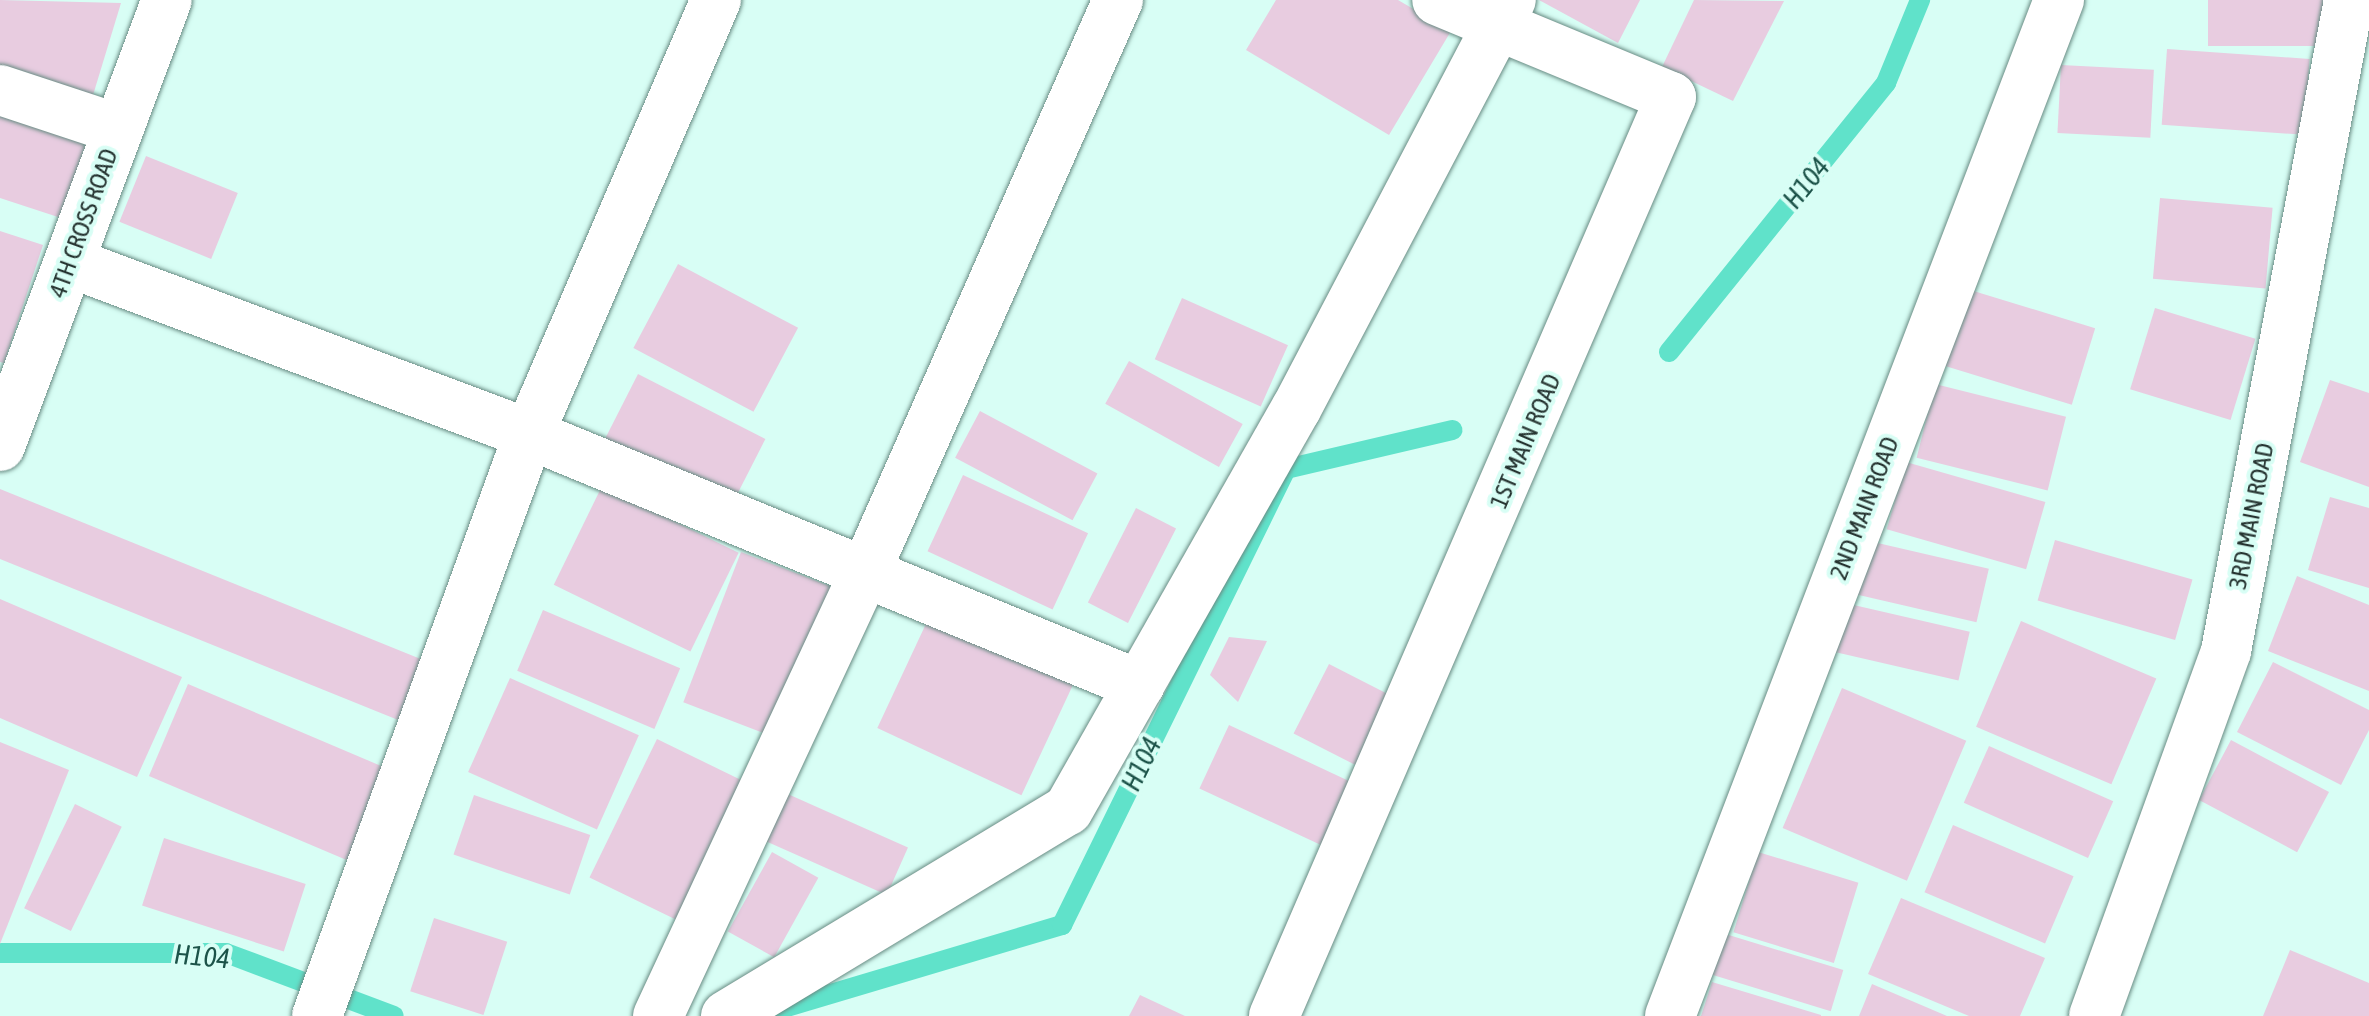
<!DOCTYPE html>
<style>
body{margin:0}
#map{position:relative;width:2369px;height:1016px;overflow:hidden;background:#d8fef5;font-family:"Asap Condensed",sans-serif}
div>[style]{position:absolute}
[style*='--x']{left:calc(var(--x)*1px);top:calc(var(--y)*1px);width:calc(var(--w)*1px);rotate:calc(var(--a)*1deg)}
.stream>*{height:20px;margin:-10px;padding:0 10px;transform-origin:10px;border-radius:10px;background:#60e2ca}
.building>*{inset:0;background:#e8cce0;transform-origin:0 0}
.roads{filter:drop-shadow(0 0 2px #688b83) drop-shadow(0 0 2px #688b83)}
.minor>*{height:50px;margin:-25px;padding:0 25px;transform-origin:25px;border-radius:25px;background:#fff}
span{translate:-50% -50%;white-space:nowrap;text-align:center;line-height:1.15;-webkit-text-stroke:8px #d8fef5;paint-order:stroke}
.street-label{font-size:25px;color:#253330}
.water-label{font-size:28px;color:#1c5349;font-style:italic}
</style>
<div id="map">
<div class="stream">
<i style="--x:1669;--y:352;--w:346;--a:-51.1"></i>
<i style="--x:1886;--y:83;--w:90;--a:-67.7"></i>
<i style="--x:0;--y:953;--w:226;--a:0"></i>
<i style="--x:226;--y:953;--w:179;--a:20.6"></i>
<i style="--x:770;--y:1012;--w:305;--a:-16.6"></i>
<i style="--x:1062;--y:925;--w:508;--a:-63.84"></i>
<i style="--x:1286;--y:469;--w:171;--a:-13.2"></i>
</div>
<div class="building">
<i style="clip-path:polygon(0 0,121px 3px,90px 105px,0 78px)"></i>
<i style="clip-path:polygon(1276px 0,1398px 0,1451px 31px,1389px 135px,1246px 50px)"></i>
<i style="clip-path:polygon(1539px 0,1640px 0,1618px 43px)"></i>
<i style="clip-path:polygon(1694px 0,1784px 1px,1733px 101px,1662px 67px)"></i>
<i style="left:2208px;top:0;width:119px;height:46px"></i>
<i style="left:2167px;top:49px;width:143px;height:76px;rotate:4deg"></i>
<i style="left:2061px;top:65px;width:93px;height:68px;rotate:3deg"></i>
<i style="clip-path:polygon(0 102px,90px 131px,61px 218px,0 198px)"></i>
<i style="left:146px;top:156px;width:99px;height:71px;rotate:22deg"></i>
<i style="left:2160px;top:198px;width:113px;height:81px;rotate:5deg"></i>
<i style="clip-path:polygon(0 231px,43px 245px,4px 363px,0 362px)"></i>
<i style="left:678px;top:264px;width:136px;height:95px;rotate:28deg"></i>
<i style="left:1967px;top:289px;width:134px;height:80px;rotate:17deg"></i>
<i style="left:1182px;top:298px;width:116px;height:67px;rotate:24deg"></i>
<i style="left:2155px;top:308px;width:105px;height:85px;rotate:17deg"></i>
<i style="left:1129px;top:361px;width:130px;height:49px;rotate:29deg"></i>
<i style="left:638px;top:374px;width:143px;height:79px;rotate:27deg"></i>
<i style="clip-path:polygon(2330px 380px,2369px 393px,2369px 487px,2300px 462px)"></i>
<i style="left:1935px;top:384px;width:135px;height:76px;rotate:14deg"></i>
<i style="left:980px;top:411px;width:133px;height:53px;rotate:28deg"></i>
<i style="left:1906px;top:462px;width:145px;height:70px;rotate:16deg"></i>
<i style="left:963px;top:475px;width:138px;height:84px;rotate:25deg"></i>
<i style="left:602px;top:486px;width:152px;height:110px;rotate:26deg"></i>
<i style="left:0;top:489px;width:457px;height:65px;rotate:22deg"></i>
<i style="clip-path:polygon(2330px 497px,2369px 508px,2369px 588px,2308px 570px)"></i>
<i style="left:1136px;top:508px;width:45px;height:106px;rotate:27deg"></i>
<i style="left:2055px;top:540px;width:143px;height:63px;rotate:16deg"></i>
<i style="left:1869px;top:541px;width:123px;height:55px;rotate:13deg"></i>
<i style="left:741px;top:552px;width:102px;height:161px;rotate:21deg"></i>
<i style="clip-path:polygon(2297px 576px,2369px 605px,2369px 691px,2268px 651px)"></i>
<i style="clip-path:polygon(0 599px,182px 677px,137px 777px,0 718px)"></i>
<i style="left:1845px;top:603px;width:128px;height:50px;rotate:13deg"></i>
<i style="left:543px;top:610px;width:149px;height:66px;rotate:23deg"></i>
<i style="left:931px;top:613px;width:159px;height:127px;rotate:25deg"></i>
<i style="left:2021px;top:621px;width:147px;height:115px;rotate:23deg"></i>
<i style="clip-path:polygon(1229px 637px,1267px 641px,1238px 702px,1210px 675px)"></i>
<i style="clip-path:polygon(2273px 662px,2369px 710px,2369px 730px,2341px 785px,2237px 732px)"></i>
<i style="left:1329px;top:664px;width:78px;height:78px;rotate:27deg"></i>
<i style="left:510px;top:678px;width:141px;height:103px;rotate:24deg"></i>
<i style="left:188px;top:684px;width:223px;height:100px;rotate:23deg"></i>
<i style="left:1842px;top:688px;width:135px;height:152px;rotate:23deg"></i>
<i style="left:1229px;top:725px;width:140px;height:70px;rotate:25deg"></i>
<i style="left:657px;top:739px;width:113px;height:154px;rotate:26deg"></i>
<i style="left:2231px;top:740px;width:111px;height:68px;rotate:28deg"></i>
<i style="clip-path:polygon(0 742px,69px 770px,0 944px)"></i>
<i style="left:1989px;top:746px;width:136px;height:62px;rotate:24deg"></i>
<i style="left:781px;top:791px;width:139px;height:52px;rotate:24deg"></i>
<i style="left:474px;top:795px;width:123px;height:63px;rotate:19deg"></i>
<i style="left:75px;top:804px;width:52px;height:116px;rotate:26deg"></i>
<i style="left:1953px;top:825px;width:131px;height:73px;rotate:23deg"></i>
<i style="left:164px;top:838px;width:149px;height:71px;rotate:18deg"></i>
<i style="left:772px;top:852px;width:53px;height:91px;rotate:29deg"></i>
<i style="left:1758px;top:852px;width:105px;height:84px;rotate:17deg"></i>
<i style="clip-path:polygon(1901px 898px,2045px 958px,2020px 1016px,1969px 1016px,1868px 974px)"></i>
<i style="left:434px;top:918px;width:77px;height:77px;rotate:18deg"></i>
<i style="left:1719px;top:932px;width:130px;height:43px;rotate:17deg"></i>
<i style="clip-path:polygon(2290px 950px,2369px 983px,2369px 1016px,2263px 1016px)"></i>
<i style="clip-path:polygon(1712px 982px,1821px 1015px,1821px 1016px,1701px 1016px)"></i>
<i style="clip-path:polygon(1872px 984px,1947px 1016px,1859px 1016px)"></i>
<i style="clip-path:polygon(1140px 995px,1185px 1016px,1129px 1016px)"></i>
</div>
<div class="roads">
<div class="minor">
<i style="--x:0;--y:90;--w:124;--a:18.3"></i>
<i style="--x:69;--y:262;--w:491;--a:20.5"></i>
<i style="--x:529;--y:434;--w:473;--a:-66.7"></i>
<i style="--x:0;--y:446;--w:476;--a:-69.5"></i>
<i style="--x:317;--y:1016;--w:619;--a:-69.99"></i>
<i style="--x:529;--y:434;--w:660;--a:22.37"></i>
<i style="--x:658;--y:1016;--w:487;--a:-65"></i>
<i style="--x:864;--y:575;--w:629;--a:-66.17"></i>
<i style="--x:726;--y:1016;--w:399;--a:-31.1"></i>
<i style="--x:1068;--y:810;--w:461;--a:-60.4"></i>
<i style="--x:1296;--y:409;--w:462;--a:-62.3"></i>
<i style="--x:1274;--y:1016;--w:1001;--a:-66.64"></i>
<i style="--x:1671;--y:97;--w:253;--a:-157.5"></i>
<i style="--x:1670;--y:1016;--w:1088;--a:-69.05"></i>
<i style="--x:2094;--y:1016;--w:388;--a:-70.1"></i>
<i style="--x:2226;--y:651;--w:663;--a:-79.3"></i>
</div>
</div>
<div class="street-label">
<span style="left:83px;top:223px;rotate:-70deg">4TH CROSS ROAD</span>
<span style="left:1525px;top:441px;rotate:-67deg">1ST MAIN ROAD</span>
<span style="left:1864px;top:508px;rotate:-69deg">2ND MAIN ROAD</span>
<span style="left:2251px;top:516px;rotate:-79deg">3RD MAIN ROAD</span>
</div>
<div class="water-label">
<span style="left:1806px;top:183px;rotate:-51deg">H104</span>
<span style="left:1141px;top:764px;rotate:-64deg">H104</span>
<span style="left:202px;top:956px;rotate:5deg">H104</span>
</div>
</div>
